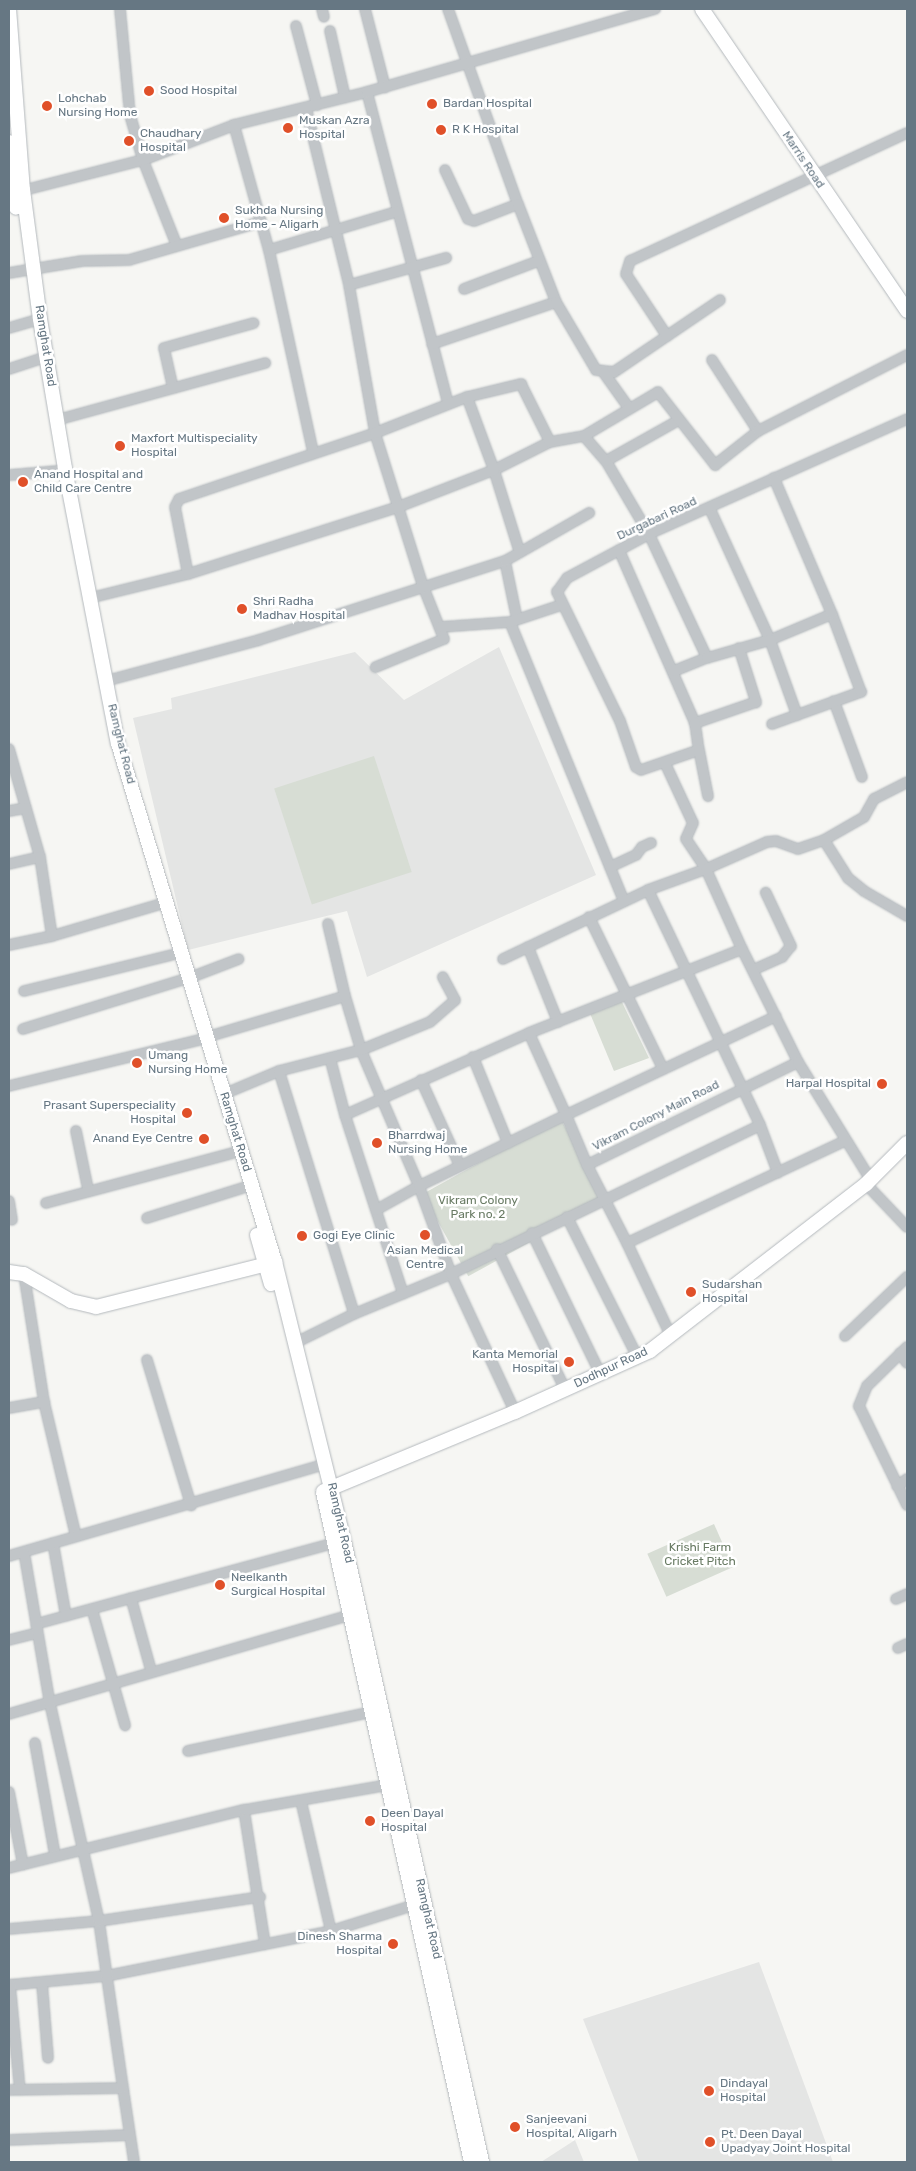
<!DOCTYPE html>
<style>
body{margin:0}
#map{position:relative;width:916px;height:2171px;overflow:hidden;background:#f6f6f3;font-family:Rubik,sans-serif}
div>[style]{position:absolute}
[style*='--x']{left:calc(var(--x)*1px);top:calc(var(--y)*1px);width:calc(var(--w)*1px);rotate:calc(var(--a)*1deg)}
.built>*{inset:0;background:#e4e5e4}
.green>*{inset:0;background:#d7ddd4;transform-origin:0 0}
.roads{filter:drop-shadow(0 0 1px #b4b9bd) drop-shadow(0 0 1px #b4b9bd)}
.street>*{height:10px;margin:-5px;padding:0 5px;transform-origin:5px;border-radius:5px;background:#c1c5c8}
.secondary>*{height:14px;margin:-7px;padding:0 7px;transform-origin:7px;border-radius:7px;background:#fff}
.dots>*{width:14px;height:14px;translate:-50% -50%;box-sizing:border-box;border:2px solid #fff;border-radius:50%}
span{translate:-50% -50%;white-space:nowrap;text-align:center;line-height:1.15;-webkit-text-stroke:5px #fff;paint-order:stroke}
.poi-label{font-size:12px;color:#667783}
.left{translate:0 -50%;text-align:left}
.right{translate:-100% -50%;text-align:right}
.street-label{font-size:12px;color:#667783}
.park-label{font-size:12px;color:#697b64}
.frame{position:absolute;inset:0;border:10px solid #667783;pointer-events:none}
</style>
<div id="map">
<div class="built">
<i style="clip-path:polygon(499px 647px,596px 875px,367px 977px,347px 911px,188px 950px,133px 718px,172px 709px,171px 698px,355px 652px,404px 700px)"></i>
<i style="clip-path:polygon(759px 1962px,833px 2162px,639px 2162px,583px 2019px)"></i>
<i style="clip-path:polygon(575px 2140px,584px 2162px,541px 2162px)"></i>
</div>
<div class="green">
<i style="left:374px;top:756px;width:122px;height:105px;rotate:72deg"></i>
<i style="clip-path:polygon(621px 1000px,649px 1058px,614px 1071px,589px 1011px)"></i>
<i style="left:560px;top:1118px;width:94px;height:157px;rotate:61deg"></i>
<i style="left:714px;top:1524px;width:47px;height:73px;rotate:66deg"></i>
</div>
<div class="roads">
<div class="street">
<i style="--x:120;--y:9;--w:106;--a:84.6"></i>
<i style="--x:130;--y:115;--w:47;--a:73.9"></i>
<i style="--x:143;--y:160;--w:92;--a:68.4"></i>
<i style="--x:322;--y:9;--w:8;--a:76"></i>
<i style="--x:365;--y:9;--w:81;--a:75.6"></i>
<i style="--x:448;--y:9;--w:207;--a:70.3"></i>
<i style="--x:296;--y:26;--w:82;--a:75.1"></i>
<i style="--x:330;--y:31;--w:68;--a:77.2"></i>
<i style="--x:367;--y:92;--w:320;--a:75.4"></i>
<i style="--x:306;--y:108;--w:182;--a:76.3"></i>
<i style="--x:349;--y:285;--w:150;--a:80"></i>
<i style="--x:375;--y:433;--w:160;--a:72.6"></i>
<i style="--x:423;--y:586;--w:57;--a:68.4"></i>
<i style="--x:444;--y:639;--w:74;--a:157.6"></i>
<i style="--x:234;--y:125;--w:130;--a:74.4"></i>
<i style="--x:269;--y:250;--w:206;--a:77.7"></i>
<i style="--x:445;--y:170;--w:54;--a:64.9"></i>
<i style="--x:468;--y:219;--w:6;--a:18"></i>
<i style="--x:474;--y:221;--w:47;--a:-21.1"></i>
<i style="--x:518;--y:204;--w:105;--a:68.8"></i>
<i style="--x:17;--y:192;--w:130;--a:-14.3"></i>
<i style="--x:143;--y:160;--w:97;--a:-21"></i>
<i style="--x:234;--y:125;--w:137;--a:-13.9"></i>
<i style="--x:367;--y:92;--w:300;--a:-16.1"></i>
<i style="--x:269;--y:250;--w:133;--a:-16.7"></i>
<i style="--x:9;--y:273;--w:74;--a:-9.3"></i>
<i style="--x:82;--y:261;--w:47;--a:-1.2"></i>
<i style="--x:129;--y:260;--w:137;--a:-16.1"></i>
<i style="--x:349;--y:285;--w:101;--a:-15.6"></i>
<i style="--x:464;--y:289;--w:79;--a:-20.7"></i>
<i style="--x:9;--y:328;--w:32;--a:-16"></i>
<i style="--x:667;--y:336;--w:64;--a:-34.2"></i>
<i style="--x:432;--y:344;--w:131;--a:-18.7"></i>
<i style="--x:556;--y:302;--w:79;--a:59.5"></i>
<i style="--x:596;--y:370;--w:18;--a:6"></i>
<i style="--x:614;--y:372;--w:64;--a:-34.2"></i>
<i style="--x:667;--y:336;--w:74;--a:-123.5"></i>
<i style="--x:626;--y:274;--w:14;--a:-73"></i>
<i style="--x:630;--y:261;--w:305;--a:-24.8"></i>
<i style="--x:712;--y:360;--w:85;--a:57.1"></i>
<i style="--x:9;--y:369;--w:33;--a:-18"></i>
<i style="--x:604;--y:373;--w:43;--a:54.5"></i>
<i style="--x:173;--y:388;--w:41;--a:-102.7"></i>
<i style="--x:164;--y:348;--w:93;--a:-15.5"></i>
<i style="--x:57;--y:420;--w:216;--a:-15.3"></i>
<i style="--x:679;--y:420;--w:84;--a:150.7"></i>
<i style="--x:606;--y:461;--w:85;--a:59.5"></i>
<i style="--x:649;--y:534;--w:137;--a:64.9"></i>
<i style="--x:584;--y:436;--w:33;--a:49"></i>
<i style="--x:9;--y:475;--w:49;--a:-4.7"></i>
<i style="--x:710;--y:509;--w:144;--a:65.4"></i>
<i style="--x:770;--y:640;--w:67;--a:-22.8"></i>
<i style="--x:519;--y:550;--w:84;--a:-107.4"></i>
<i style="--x:494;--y:470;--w:63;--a:-26.6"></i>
<i style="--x:550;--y:442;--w:35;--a:-10"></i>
<i style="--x:584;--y:436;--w:86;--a:-30.7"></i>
<i style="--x:658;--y:392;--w:93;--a:52"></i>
<i style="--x:715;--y:465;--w:55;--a:-38.3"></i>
<i style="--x:758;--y:431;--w:167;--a:-27"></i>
<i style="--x:619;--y:550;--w:189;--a:66.3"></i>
<i style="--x:505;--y:561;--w:59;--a:78.3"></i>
<i style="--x:188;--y:574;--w:68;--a:-101"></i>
<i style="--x:175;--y:507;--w:9;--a:-63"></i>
<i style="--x:179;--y:499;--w:207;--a:-18.6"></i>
<i style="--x:375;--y:433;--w:99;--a:-21.4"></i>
<i style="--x:90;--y:598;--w:101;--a:-13.8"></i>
<i style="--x:188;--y:574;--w:220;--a:-17.7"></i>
<i style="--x:398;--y:507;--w:103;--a:-21.1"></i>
<i style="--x:494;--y:470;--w:78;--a:-110.3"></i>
<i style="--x:467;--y:397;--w:56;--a:-13.5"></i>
<i style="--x:521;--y:384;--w:65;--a:63.4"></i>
<i style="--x:510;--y:622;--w:301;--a:67.8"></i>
<i style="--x:441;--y:627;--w:69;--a:-4.1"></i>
<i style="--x:510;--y:622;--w:54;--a:-18.4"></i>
<i style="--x:739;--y:648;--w:57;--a:72.5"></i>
<i style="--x:756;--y:702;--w:65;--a:161"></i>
<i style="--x:695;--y:723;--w:27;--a:82"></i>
<i style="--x:699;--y:750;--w:61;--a:161"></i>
<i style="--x:641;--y:770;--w:6;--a:-149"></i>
<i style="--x:636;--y:767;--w:49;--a:-109.2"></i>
<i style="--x:620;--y:721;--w:144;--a:-116"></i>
<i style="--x:557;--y:592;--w:17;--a:-54"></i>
<i style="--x:567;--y:578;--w:93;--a:-28.2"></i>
<i style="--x:649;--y:534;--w:282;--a:-24"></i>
<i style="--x:674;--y:671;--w:35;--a:-22"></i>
<i style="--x:707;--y:658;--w:66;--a:-15.9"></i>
<i style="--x:770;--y:640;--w:80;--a:70.2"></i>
<i style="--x:106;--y:681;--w:158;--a:-15"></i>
<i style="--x:259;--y:640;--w:258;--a:-17.8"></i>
<i style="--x:505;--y:561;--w:97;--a:-29.7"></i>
<i style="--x:834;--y:701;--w:81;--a:69.8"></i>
<i style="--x:772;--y:724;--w:95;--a:-19.8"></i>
<i style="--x:861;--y:692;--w:83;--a:-110.4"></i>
<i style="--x:832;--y:614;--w:148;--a:-113.1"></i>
<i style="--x:9;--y:749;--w:112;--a:74"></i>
<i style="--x:699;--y:750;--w:47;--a:78.9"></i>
<i style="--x:665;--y:763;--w:66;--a:65"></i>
<i style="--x:693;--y:823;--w:17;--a:114"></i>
<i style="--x:686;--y:839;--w:36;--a:56"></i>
<i style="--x:706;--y:869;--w:88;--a:65.8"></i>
<i style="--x:9;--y:811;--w:17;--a:-10"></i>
<i style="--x:824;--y:840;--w:45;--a:57.7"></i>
<i style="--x:848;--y:878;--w:21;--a:39"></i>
<i style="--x:864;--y:891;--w:50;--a:30.2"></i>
<i style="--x:9;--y:864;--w:32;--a:-13"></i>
<i style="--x:40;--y:857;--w:80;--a:81.4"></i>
<i style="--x:610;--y:867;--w:29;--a:-25"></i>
<i style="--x:636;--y:855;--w:10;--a:-53"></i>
<i style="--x:642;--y:847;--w:10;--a:-24"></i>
<i style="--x:648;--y:890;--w:260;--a:64.5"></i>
<i style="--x:760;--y:1125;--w:51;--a:69.4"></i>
<i style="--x:589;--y:917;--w:169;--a:64"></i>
<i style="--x:9;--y:945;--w:44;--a:-11.8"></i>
<i style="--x:52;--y:936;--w:117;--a:-16.4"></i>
<i style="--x:528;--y:947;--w:81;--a:68.2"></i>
<i style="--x:503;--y:959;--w:161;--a:-25.4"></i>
<i style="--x:648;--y:890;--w:62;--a:-19.9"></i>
<i style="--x:706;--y:869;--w:67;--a:-23.9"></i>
<i style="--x:767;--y:842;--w:9;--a:-6"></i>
<i style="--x:776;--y:841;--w:23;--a:20"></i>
<i style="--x:798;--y:849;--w:28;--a:-19"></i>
<i style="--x:824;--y:840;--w:46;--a:-29.9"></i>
<i style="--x:864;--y:817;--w:21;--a:-61"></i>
<i style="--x:874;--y:799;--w:37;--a:-27"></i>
<i style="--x:753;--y:970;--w:32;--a:-24"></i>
<i style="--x:782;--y:957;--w:14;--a:-51"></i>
<i style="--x:791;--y:946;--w:59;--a:-115.3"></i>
<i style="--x:24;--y:991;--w:152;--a:-13.7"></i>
<i style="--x:345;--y:996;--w:56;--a:73.5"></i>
<i style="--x:361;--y:1050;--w:148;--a:66.9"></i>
<i style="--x:419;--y:1186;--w:94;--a:70"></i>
<i style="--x:451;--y:1274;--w:152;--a:65.1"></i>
<i style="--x:23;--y:1029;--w:174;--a:-17.1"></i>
<i style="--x:189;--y:978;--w:53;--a:-20.8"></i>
<i style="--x:529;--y:1033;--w:90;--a:65.7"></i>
<i style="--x:566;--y:1115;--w:232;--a:-25.2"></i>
<i style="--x:207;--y:1037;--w:144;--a:-16.5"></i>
<i style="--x:345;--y:996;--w:74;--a:-103.3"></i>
<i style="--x:473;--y:1057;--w:93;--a:67.9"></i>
<i style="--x:330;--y:1058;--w:59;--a:75.3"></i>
<i style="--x:345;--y:1115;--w:188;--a:72"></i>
<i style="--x:279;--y:1071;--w:254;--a:72.8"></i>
<i style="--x:421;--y:1080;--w:94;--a:65.6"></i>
<i style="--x:9;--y:1086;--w:195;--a:-13.6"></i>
<i style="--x:224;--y:1094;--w:60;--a:-22.7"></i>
<i style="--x:279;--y:1071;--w:85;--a:-14.4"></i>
<i style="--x:361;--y:1050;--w:74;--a:-22.1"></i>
<i style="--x:430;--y:1022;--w:33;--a:-41"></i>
<i style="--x:455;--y:1000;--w:26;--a:-118"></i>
<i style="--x:345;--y:1115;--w:201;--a:-24"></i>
<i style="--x:529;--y:1033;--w:229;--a:-21.5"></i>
<i style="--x:742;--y:949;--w:126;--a:63.6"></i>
<i style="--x:76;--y:1131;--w:59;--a:78.3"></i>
<i style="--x:587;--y:1165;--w:88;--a:62.9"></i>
<i style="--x:627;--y:1243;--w:241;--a:-25.1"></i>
<i style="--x:866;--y:1184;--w:59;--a:46.4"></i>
<i style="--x:9;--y:1201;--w:19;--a:81"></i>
<i style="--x:46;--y:1203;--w:193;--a:-15"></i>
<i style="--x:376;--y:1210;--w:49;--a:-29.2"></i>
<i style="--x:419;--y:1186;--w:163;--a:-25.8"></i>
<i style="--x:566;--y:1115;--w:54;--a:67.2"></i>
<i style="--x:587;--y:1165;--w:235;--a:-26"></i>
<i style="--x:798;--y:1062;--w:139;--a:58.3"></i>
<i style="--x:567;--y:1217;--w:156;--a:63.3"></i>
<i style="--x:147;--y:1218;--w:101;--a:-17.4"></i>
<i style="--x:532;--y:1233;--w:156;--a:64.1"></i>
<i style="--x:627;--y:1243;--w:101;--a:64.7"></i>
<i style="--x:497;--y:1249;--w:156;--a:64.1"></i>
<i style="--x:24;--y:1274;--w:130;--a:81.1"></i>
<i style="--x:44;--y:1402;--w:138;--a:76.6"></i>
<i style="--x:845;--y:1336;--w:86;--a:-43.6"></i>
<i style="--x:295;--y:1343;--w:66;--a:-26.2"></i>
<i style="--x:354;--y:1314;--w:105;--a:-22.4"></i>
<i style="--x:451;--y:1274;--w:343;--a:-25.7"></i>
<i style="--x:907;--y:1347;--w:56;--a:135.7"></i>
<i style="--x:867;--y:1386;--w:22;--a:112"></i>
<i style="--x:859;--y:1406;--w:110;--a:64.1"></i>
<i style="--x:900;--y:1353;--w:12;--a:55"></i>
<i style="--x:147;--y:1360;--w:152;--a:73.1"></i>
<i style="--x:9;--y:1408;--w:36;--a:-10"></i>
<i style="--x:897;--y:1486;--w:12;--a:-35"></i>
<i style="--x:53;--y:1543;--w:74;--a:79.9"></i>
<i style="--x:9;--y:1556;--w:330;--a:-16.2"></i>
<i style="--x:131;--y:1598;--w:75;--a:74.5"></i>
<i style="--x:896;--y:1599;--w:12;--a:-24"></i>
<i style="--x:92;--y:1609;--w:121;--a:74.1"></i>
<i style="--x:36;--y:1624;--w:309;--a:-15.2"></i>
<i style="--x:9;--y:1640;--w:29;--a:-14"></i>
<i style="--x:898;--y:1648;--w:10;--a:-24"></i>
<i style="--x:9;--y:1714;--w:355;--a:-16.2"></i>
<i style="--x:35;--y:1743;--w:114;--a:79.9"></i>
<i style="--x:188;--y:1751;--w:188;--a:-12"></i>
<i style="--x:9;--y:1792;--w:74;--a:79.1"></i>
<i style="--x:301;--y:1801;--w:133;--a:77"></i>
<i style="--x:244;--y:1810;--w:136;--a:81.1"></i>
<i style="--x:9;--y:1868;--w:242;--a:-13.9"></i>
<i style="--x:244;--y:1810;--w:145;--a:-9.9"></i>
<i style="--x:9;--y:1929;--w:90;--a:-5.1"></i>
<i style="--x:99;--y:1921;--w:163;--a:-8.5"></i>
<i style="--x:42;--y:1983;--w:75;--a:85.4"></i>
<i style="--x:9;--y:1985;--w:97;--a:-5.3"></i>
<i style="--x:106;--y:1976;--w:229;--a:-11.3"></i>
<i style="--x:331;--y:1931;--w:87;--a:-17.4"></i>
<i style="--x:10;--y:1985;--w:105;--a:84.6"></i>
<i style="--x:123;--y:2088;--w:75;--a:81.5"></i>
<i style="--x:9;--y:2090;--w:114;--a:-1"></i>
<i style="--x:123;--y:2088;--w:169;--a:-98.2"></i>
<i style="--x:99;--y:1921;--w:222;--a:-102.7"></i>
<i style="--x:50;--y:1704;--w:154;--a:-99.7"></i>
<i style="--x:9;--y:2140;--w:121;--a:-2.4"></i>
</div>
<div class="secondary">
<i style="--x:9;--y:9;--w:182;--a:85.6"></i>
<i style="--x:23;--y:190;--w:130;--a:82.5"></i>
<i style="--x:40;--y:319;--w:152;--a:80.5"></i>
<i style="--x:65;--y:469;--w:279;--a:79.1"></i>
<i style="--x:118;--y:743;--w:542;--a:73.17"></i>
<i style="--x:275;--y:1262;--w:287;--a:76.1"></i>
<i style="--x:344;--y:1541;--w:636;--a:77.47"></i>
<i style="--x:702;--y:9;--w:365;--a:55.8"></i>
<i style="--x:9;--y:142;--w:66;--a:83.9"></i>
<i style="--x:257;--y:1235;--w:51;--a:74.1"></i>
<i style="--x:9;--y:1272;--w:15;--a:8"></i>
<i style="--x:24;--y:1274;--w:54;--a:29.9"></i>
<i style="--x:71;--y:1301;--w:26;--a:13"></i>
<i style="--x:96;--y:1307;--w:185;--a:-14.1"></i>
<i style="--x:324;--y:1491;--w:207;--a:-22.5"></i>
<i style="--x:515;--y:1412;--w:148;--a:-24.3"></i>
<i style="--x:650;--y:1351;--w:273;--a:-37.7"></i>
<i style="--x:866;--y:1184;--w:58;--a:-45"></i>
<i style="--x:323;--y:1492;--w:686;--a:77.54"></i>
</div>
</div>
<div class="dots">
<i style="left:149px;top:91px;background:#e05029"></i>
<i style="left:432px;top:104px;background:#e05029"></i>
<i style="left:47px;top:106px;background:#e05029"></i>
<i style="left:288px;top:128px;background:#e05029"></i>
<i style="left:441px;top:130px;background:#e05029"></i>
<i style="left:129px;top:141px;background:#e05029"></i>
<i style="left:224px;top:218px;background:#e05029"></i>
<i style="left:120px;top:446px;background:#e05029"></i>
<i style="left:23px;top:482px;background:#e05029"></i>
<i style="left:242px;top:609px;background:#e05029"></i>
<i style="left:137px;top:1063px;background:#e05029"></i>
<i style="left:882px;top:1084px;background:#e05029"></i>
<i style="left:187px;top:1113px;background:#e05029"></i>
<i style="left:204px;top:1139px;background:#e05029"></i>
<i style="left:377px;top:1143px;background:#e05029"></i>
<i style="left:425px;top:1235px;background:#e05029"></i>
<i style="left:302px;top:1236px;background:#e05029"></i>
<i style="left:691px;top:1292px;background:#e05029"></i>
<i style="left:569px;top:1362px;background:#e05029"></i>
<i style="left:220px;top:1585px;background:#e05029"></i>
<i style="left:370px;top:1821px;background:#e05029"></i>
<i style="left:393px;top:1944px;background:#e05029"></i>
<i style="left:709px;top:2091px;background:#e05029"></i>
<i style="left:515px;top:2127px;background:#e05029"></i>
<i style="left:710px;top:2142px;background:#e05029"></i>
</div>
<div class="poi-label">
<span class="left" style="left:160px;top:91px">Sood Hospital</span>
<span class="left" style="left:58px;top:106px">Lohchab<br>Nursing Home</span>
<span class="left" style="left:443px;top:104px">Bardan Hospital</span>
<span class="left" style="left:299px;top:128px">Muskan Azra<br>Hospital</span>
<span class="left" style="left:452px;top:130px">R K Hospital</span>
<span class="left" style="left:140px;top:141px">Chaudhary<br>Hospital</span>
<span class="left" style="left:235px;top:218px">Sukhda Nursing<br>Home - Aligarh</span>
<span class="left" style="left:131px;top:446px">Maxfort Multispeciality<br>Hospital</span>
<span class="left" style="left:34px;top:482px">Anand Hospital and<br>Child Care Centre</span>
<span class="left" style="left:253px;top:609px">Shri Radha<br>Madhav Hospital</span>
<span class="left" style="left:148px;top:1063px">Umang<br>Nursing Home</span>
<span class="right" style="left:871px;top:1084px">Harpal Hospital</span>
<span class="right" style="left:176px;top:1113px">Prasant Superspeciality<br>Hospital</span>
<span class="left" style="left:388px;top:1143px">Bharrdwaj<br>Nursing Home</span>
<span class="right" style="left:193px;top:1139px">Anand Eye Centre</span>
<span class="left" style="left:313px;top:1236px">Gogi Eye Clinic</span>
<span style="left:425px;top:1258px">Asian Medical<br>Centre</span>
<span class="left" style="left:702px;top:1292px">Sudarshan<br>Hospital</span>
<span class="right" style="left:558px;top:1362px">Kanta Memorial<br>Hospital</span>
<span class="left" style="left:231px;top:1585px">Neelkanth<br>Surgical Hospital</span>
<span class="left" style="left:381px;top:1821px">Deen Dayal<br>Hospital</span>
<span class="right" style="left:382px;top:1944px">Dinesh Sharma<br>Hospital</span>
<span class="left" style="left:720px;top:2091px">Dindayal<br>Hospital</span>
<span class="left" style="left:526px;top:2127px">Sanjeevani<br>Hospital, Aligarh</span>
<span class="left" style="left:721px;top:2142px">Pt. Deen Dayal<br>Upadyay Joint Hospital</span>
</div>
<div class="street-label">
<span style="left:803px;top:160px;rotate:56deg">Marris Road</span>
<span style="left:45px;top:346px;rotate:81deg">Ramghat Road</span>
<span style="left:657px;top:519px;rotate:-25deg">Durgabari Road</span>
<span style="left:121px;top:744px;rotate:76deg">Ramghat Road</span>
<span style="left:656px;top:1116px;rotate:-27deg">Vikram Colony Main Road</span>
<span style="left:235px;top:1132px;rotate:73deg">Ramghat Road</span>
<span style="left:611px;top:1368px;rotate:-25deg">Dodhpur Road</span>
<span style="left:340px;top:1523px;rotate:77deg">Ramghat Road</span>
<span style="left:428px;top:1919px;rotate:77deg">Ramghat Road</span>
</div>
<div class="park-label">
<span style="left:478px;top:1208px">Vikram Colony<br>Park no. 2</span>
<span style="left:700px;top:1555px">Krishi Farm<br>Cricket Pitch</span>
</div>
<div class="frame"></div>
</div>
